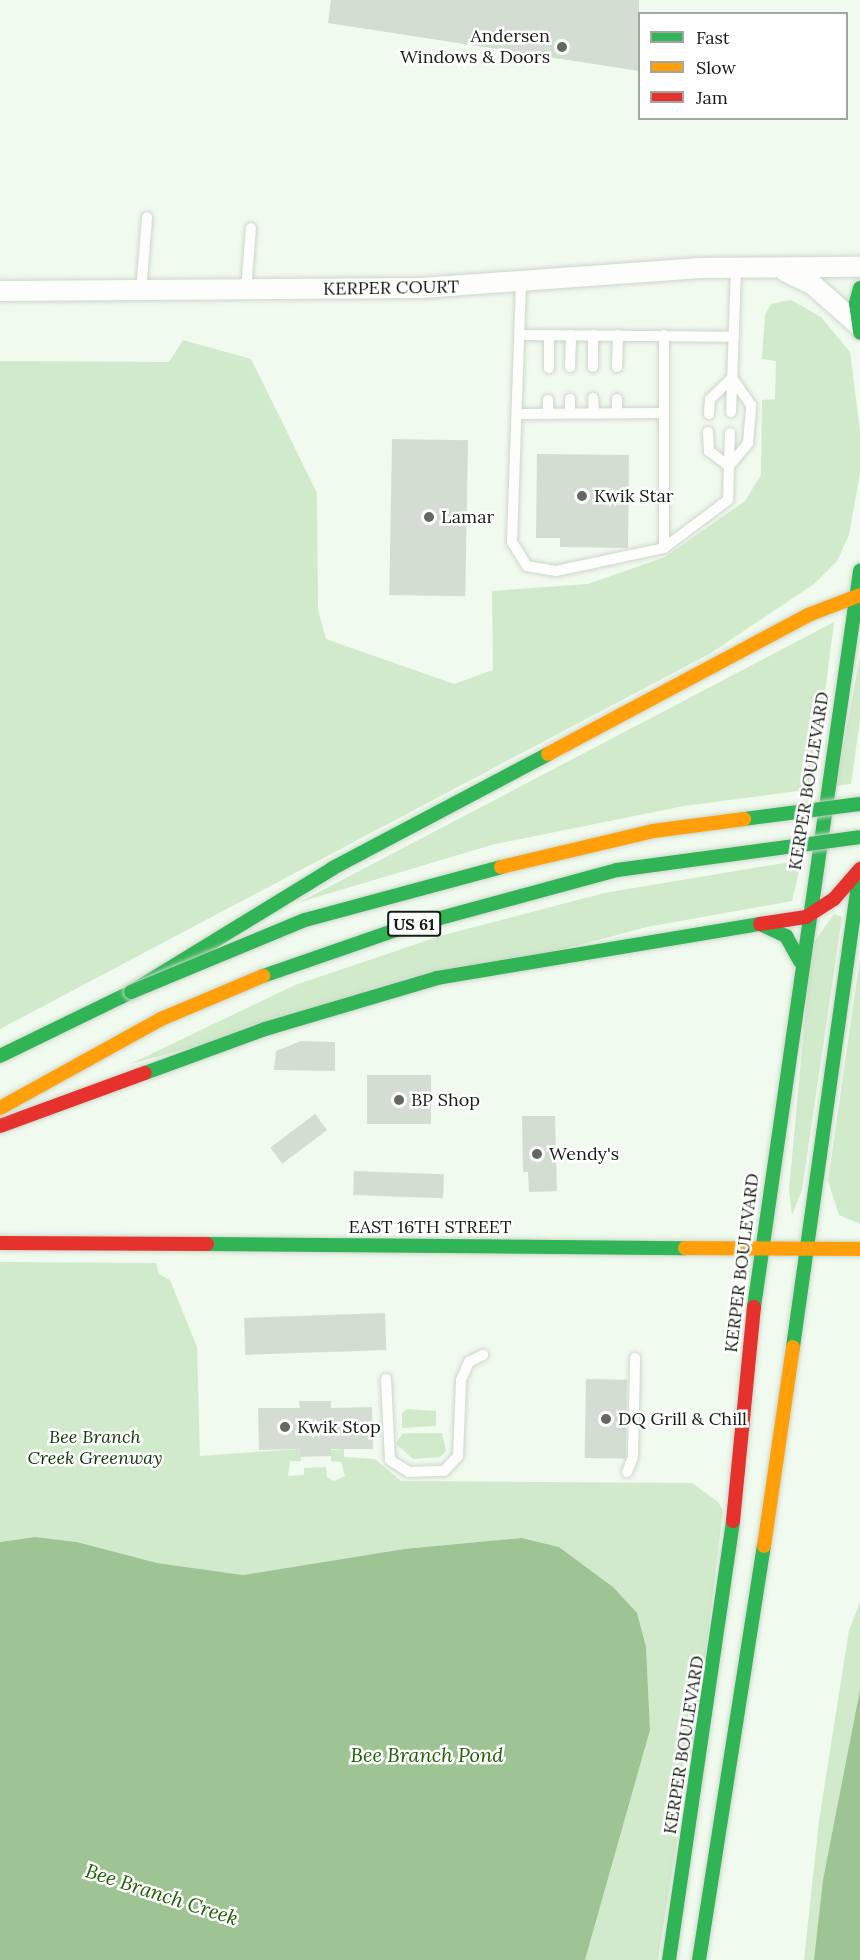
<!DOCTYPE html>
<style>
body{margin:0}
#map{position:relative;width:860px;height:1960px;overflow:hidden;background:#f0faee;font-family:Lora,serif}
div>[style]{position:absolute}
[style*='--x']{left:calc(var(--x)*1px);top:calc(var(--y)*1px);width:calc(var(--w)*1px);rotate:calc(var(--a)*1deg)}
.green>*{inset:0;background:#d1eacb}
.water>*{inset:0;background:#9dc492}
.building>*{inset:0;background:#d4ddd2;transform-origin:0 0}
.roads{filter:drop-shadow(0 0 2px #cdd6cb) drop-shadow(0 0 2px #cdd6cb)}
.lane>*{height:10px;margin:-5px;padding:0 5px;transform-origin:5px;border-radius:5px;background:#fdfefc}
.street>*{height:20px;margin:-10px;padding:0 10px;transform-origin:10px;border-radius:10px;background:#fdfefc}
.fast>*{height:14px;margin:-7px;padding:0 7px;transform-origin:7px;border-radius:7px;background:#30b455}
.slow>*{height:14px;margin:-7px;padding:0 7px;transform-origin:7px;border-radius:7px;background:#ff9f0a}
.jam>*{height:14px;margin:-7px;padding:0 7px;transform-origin:7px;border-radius:7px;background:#e5322d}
.bridges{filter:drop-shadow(0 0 2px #cdd6cb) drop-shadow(0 0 2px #cdd6cb)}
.fast-bridge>*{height:14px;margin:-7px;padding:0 7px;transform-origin:7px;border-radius:7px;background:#30b455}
.slow-bridge>*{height:14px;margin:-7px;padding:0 7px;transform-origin:7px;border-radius:7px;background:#ff9f0a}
.dots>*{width:16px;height:16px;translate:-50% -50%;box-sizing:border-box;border:3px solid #fff;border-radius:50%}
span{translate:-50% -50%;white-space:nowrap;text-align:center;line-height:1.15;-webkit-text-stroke:5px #fff;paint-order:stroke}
.shield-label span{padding:2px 4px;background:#fff;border:2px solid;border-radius:4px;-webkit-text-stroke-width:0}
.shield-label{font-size:16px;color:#161d14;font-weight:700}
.poi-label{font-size:18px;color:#161d14}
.right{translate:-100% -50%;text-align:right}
.left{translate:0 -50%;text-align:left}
.street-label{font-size:18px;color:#161d14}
.park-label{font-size:18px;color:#123607;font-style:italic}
.water-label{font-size:20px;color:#1e6100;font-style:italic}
.legend{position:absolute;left:638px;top:12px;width:210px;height:108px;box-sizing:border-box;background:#fff;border:2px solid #a2a5a1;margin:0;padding:8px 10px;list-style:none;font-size:18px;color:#161d14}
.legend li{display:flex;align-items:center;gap:12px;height:30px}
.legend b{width:30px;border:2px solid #a2a5a1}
</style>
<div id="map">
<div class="green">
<i style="clip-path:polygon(791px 300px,821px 317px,850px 352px,860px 432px,860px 473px,849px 535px,837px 561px,814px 584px,711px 653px,0 1029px,0 361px,169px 362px,183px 340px,251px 359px,317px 493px,318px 610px,326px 639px,454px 684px,493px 670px,492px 591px,588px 584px,665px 557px,745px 501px,761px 475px,762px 400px,775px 399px,776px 361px,762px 359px,765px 315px,771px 304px)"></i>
<i style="clip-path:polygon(834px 622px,813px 789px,684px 806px,495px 844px,300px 902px)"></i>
<i style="clip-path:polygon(860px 656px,860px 720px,851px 784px,836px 786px)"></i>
<i style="clip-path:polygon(802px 860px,792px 901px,647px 927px,130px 1064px,295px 985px,440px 936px,604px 893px)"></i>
<i style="clip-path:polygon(834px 914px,842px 917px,802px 1190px,792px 1215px,789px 1190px,810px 962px,814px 942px)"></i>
<i style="clip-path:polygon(860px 958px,860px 1224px,839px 1215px,828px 1181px)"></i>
<i style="clip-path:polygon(0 1262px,156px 1263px,159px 1274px,170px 1280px,197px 1347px,200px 1456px,300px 1449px,301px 1461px,290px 1461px,288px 1476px,304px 1475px,304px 1468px,326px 1467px,327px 1477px,334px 1481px,345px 1476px,341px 1462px,331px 1461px,331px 1450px,344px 1449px,344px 1457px,375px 1459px,401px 1481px,692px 1483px,718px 1502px,723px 1510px,702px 1684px,658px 1960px,585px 1960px,650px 1730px,646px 1648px,613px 1587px,559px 1547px,523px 1538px,404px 1549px,243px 1575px,157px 1563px,77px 1542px,35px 1537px,0 1542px)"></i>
<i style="clip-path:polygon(408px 1409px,436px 1411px,436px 1426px,402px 1428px,402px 1413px)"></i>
<i style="clip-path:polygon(412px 1433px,442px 1433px,446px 1451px,440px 1457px,413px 1459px,396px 1444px,402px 1434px)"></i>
<i style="clip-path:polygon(860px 1602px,860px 1749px,826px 1960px,804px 1960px,819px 1821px,849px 1630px)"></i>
</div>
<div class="water">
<i style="clip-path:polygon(35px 1537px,77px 1542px,157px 1563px,243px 1575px,404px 1549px,522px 1538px,559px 1547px,613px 1587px,637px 1613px,646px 1647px,650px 1730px,585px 1960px,0 1960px,0 1542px)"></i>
<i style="clip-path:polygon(860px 1690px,860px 1960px,814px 1960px,823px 1880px)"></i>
</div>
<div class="building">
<i style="clip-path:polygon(331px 0,639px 0,639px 71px,328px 23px)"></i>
<i style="left:392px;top:439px;width:76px;height:156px;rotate:1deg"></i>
<i style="clip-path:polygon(537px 454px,629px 455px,628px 548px,560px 547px,560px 538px,536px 538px)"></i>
<i style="clip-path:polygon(301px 1041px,335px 1042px,335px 1071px,274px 1070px,276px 1051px)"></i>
<i style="left:431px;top:1075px;width:49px;height:64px;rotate:90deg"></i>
<i style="left:315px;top:1114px;width:20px;height:56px;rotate:53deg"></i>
<i style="clip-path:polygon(522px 1116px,555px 1116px,557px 1191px,529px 1192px,528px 1172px,523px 1172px)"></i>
<i style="left:354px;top:1171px;width:90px;height:24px;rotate:2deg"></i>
<i style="left:385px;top:1313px;width:37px;height:141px;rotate:88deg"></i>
<i style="left:586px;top:1379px;width:41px;height:79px;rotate:1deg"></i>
<i style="clip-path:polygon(299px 1401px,331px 1401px,331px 1408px,372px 1407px,373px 1449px,331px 1449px,331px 1456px,300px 1457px,300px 1449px,259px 1450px,258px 1408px,300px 1408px)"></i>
</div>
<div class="roads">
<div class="lane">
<i style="--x:521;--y:283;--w:259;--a:92"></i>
<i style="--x:512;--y:542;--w:28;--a:58"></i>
<i style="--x:527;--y:566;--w:29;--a:10"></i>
<i style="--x:556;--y:571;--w:110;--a:-12"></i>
<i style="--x:664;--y:548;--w:80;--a:-36.9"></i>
<i style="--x:728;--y:500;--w:67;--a:-88.3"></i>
<i style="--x:246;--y:291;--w:63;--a:-85.5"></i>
<i style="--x:141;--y:292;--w:75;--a:-85.4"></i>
<i style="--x:521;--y:335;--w:213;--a:0.5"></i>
<i style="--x:664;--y:335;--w:213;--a:90"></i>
<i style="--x:570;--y:367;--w:32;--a:-88"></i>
<i style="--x:593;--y:367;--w:32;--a:-90"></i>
<i style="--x:617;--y:367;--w:32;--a:-88"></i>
<i style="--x:549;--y:368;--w:33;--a:-90"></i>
<i style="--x:593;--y:398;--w:15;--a:86"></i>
<i style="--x:617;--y:399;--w:14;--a:90"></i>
<i style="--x:731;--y:412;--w:144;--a:-88"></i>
<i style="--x:570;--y:413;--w:14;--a:-90"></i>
<i style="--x:518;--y:414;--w:146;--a:-0.4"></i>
<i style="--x:548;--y:414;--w:14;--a:-90"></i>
<i style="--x:708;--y:432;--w:19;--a:87"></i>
<i style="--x:709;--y:451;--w:25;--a:37"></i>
<i style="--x:729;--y:466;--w:30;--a:-50"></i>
<i style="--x:748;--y:443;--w:38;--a:-85"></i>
<i style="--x:751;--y:405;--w:33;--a:-125"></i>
<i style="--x:732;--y:378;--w:30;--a:136"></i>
<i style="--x:710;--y:399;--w:15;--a:94"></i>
<i style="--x:386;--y:1379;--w:81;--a:87.2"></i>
<i style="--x:390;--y:1460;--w:22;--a:32"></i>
<i style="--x:409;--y:1472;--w:35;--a:-2"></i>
<i style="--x:444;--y:1471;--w:21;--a:-47"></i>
<i style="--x:458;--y:1456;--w:76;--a:-87.7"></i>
<i style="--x:461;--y:1380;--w:20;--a:-66"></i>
<i style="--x:469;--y:1362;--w:16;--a:-27"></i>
<i style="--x:627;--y:1472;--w:16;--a:-68"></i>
<i style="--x:633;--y:1457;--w:99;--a:-88.8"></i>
</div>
<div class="street">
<i style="--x:786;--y:272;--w:29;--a:25"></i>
<i style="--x:812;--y:284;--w:60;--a:41.6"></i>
<i style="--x:0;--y:291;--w:421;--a:-0.4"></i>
<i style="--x:421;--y:288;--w:277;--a:-4.1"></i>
<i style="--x:697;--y:268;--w:163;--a:-0.4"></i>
</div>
<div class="fast">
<i style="--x:860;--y:288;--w:16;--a:105"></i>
<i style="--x:856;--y:303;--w:30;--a:82"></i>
<i style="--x:760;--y:924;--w:29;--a:25"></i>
<i style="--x:786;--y:936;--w:29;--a:61"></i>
<i style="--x:0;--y:1056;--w:146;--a:-26"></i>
<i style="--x:131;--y:992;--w:237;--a:-31.5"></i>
<i style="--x:333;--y:868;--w:243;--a:-27.9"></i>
<i style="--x:145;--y:1073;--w:128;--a:-20.1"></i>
<i style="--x:265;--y:1029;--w:179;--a:-16.5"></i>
<i style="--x:437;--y:978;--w:327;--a:-9.5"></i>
<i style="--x:207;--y:1244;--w:478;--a:0.5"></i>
<i style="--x:754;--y:1307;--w:744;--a:-81.8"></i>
<i style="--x:793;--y:1347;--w:481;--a:-82"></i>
<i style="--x:669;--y:1960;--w:444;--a:-81.7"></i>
<i style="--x:699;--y:1960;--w:419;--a:-81.1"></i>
</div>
<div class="slow">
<i style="--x:548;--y:754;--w:295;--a:-28.1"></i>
<i style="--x:808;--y:615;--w:56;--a:-21"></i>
<i style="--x:685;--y:1248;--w:175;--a:0.3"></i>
<i style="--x:764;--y:1546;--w:201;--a:-81.7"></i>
</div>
<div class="jam">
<i style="--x:760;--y:924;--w:47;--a:-8.7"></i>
<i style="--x:806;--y:917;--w:33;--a:-33"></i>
<i style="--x:834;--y:899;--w:40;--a:-49"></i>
<i style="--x:0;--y:1126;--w:154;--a:-20.1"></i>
<i style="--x:0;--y:1243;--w:207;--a:0.3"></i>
<i style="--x:733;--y:1521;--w:215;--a:-84.4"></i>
</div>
</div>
<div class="bridges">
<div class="fast-bridge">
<i style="--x:744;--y:819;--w:117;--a:-7.4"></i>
<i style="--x:263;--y:976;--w:141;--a:-19.1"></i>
<i style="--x:396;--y:930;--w:229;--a:-15.2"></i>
<i style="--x:617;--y:870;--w:245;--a:-7.7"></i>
<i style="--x:131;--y:992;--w:188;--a:-22.5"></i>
<i style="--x:305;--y:920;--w:203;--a:-15.1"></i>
</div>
<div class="slow-bridge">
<i style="--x:501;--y:867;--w:156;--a:-13.3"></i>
<i style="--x:653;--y:831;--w:92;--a:-7.5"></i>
<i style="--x:0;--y:1108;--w:184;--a:-28.9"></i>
<i style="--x:161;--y:1019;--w:111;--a:-22.9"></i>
</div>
</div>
<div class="dots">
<i style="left:562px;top:47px;background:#626a60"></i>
<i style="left:582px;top:496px;background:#626a60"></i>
<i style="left:429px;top:517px;background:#626a60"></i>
<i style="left:399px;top:1100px;background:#626a60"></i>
<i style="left:537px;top:1154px;background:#626a60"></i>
<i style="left:606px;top:1419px;background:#626a60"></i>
<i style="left:285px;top:1427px;background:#626a60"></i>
</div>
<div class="shield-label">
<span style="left:414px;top:924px">US 61</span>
</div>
<div class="poi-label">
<span class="right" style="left:550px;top:47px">Andersen<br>Windows &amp; Doors</span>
<span class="left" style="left:594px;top:496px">Kwik Star</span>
<span class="left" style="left:441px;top:517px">Lamar</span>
<span class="left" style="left:411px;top:1100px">BP Shop</span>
<span class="left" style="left:549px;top:1154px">Wendy's</span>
<span class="left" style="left:618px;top:1419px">DQ Grill &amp; Chill</span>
<span class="left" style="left:297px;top:1427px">Kwik Stop</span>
</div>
<div class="street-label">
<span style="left:391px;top:288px;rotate:-1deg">KERPER COURT</span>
<span style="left:809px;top:781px;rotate:-81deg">KERPER BOULEVARD</span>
<span style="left:430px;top:1227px">EAST 16TH STREET</span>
<span style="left:742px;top:1263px;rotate:-83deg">KERPER BOULEVARD</span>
<span style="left:684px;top:1745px;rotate:-81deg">KERPER BOULEVARD</span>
</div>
<div class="park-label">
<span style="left:95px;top:1448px">Bee Branch<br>Creek Greenway</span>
</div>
<div class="water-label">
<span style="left:427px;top:1754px">Bee Branch Pond</span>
<span style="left:162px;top:1894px;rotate:18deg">Bee Branch Creek</span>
</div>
<ul class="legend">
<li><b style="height:8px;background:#30b455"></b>Fast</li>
<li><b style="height:8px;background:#ff9f0a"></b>Slow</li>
<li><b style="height:8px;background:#e5322d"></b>Jam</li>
</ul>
</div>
